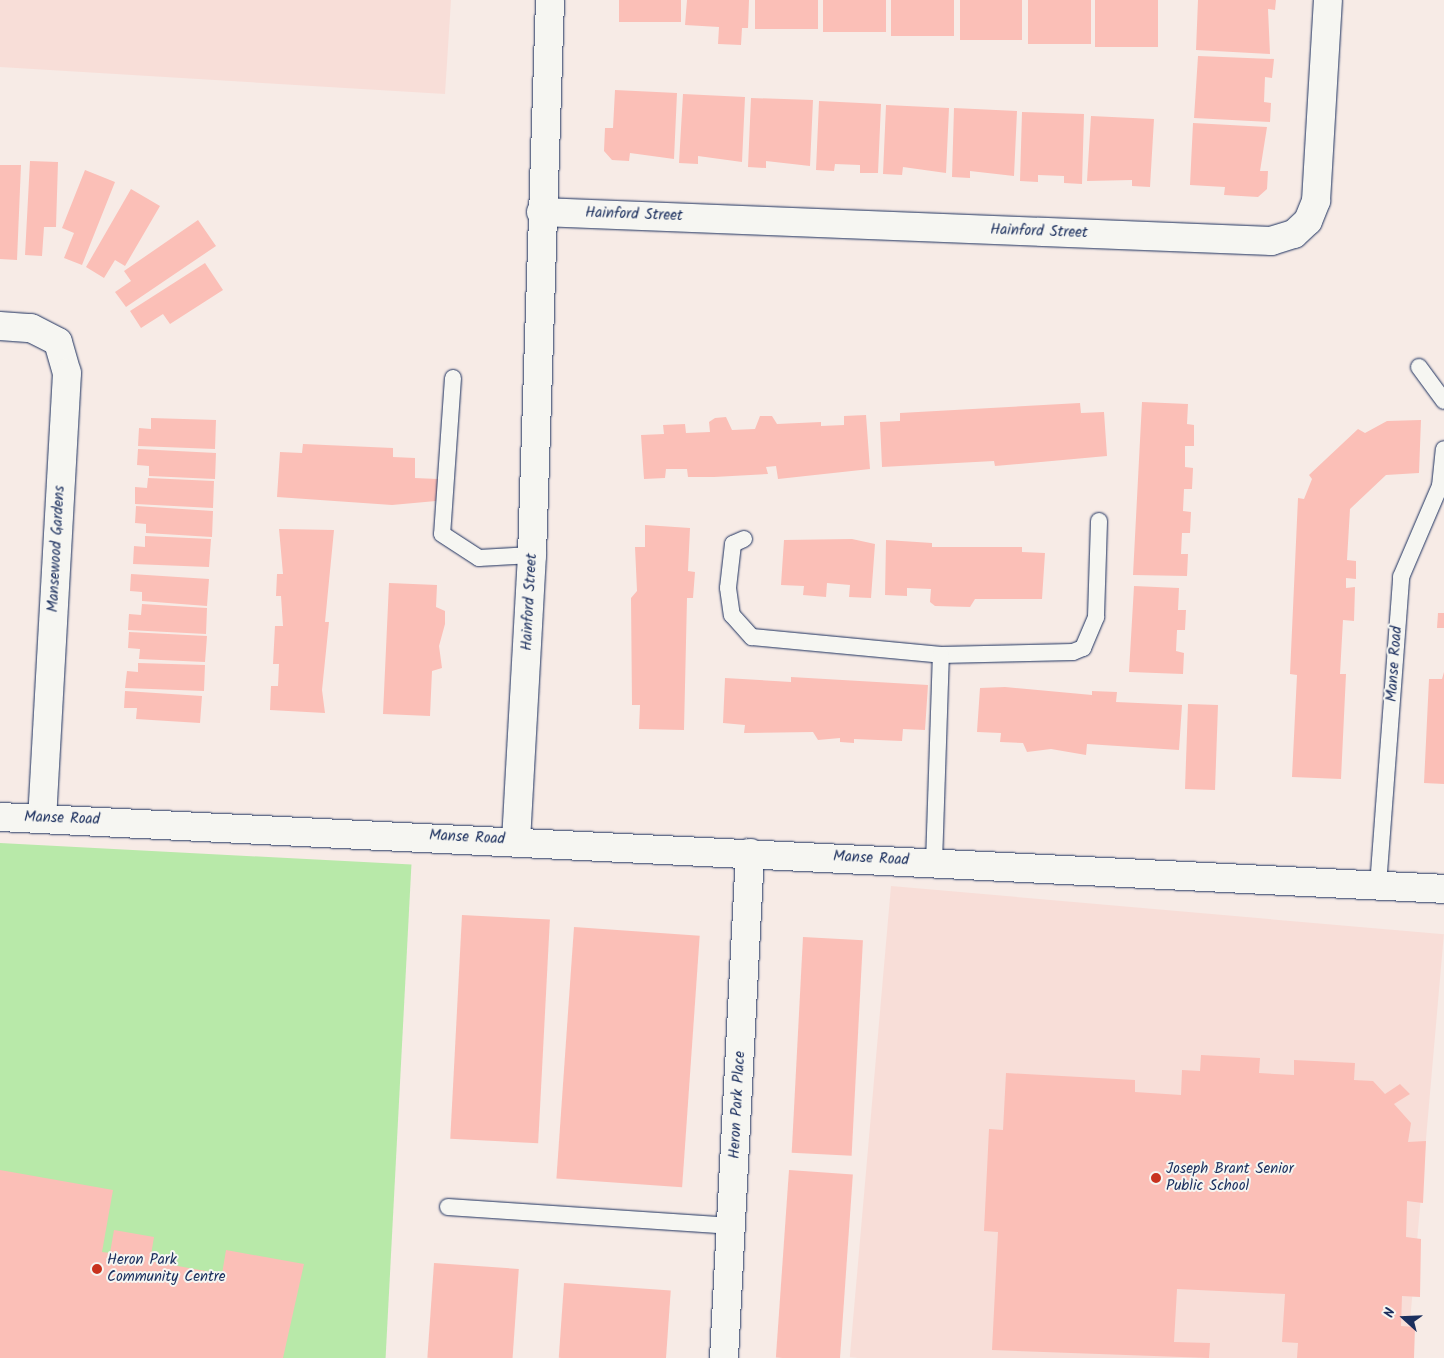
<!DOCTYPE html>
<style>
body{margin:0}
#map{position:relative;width:1444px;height:1358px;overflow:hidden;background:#f7ebe6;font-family:Kalam,sans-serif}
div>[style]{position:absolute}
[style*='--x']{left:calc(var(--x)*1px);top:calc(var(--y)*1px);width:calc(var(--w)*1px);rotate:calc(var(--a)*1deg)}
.built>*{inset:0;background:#f8ded8;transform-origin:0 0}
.green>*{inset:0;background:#b8e9a9;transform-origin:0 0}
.building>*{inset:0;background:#fbbfb7;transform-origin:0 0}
.roads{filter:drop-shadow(0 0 1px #1b2f5e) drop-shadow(0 0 1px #1b2f5e)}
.lane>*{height:16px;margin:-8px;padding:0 8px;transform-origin:8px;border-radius:8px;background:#f6f6f2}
.street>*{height:28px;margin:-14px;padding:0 14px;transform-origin:14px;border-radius:14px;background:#f6f6f2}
.secondary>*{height:28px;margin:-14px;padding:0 14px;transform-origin:14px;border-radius:14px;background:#f6f6f2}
.dots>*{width:14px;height:14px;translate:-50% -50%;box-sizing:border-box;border:2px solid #f6f6f2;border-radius:50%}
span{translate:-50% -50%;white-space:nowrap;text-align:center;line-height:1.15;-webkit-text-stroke:4px #f6f6f2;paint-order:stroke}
.street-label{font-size:15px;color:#1b2f5e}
.poi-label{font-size:15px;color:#1b2f5e}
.left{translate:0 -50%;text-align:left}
.north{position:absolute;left:1379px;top:1293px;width:50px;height:50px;-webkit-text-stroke:4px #f6f6f2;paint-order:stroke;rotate:290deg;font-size:14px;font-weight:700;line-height:20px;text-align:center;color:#1b2f5e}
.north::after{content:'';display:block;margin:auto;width:18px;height:22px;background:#1b2f5e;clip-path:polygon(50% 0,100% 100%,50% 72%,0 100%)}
</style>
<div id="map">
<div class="built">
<i style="clip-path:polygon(0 0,451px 0,445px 94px,0 67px)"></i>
<i style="left:891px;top:886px;width:555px;height:473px;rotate:5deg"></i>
</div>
<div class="green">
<i style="left:0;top:843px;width:412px;height:515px;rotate:3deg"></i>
</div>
<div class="building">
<i style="left:619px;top:0;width:62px;height:22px"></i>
<i style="clip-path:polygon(687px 0,749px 0,748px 28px,742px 28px,741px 45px,718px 44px,719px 27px,685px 25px)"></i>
<i style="left:755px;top:0;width:63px;height:29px"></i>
<i style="left:823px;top:0;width:63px;height:32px"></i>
<i style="left:891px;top:0;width:63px;height:36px"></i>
<i style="left:960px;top:0;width:62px;height:40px"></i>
<i style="left:1028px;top:0;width:63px;height:44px"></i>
<i style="left:1095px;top:0;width:63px;height:47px"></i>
<i style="clip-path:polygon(1198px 0,1276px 0,1275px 10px,1268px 9px,1270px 54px,1196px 50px)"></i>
<i style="clip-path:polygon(1198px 56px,1274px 59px,1272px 78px,1265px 77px,1264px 102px,1271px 103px,1270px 122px,1194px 118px)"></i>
<i style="clip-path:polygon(615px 90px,677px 93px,674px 159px,630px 153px,629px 161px,612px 160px,604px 151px,605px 128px,613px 128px)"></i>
<i style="clip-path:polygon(683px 94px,745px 97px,742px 162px,698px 156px,698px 164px,679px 163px)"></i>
<i style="clip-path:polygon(751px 98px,813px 100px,810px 166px,766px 161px,766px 168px,748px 167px)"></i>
<i style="clip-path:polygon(819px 101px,881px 104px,878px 173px,860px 173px,860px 165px,835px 164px,834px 171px,816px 170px)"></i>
<i style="clip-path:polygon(886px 105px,949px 108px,946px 173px,903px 167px,902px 175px,883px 174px)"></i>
<i style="clip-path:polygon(954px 108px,1017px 111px,1014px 176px,970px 171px,970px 178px,952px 177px)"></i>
<i style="clip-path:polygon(1022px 112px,1084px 114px,1082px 184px,1064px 183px,1064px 176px,1038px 175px,1038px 182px,1020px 181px)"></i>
<i style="clip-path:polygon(1091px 116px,1154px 119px,1150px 187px,1132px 186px,1132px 180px,1087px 181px)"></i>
<i style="clip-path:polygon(1193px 123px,1267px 127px,1260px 171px,1268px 171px,1267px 189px,1258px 197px,1224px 195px,1225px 187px,1190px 185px)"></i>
<i style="clip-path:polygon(30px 161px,58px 162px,56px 227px,44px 227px,42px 256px,25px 255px)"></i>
<i style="clip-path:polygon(0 165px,21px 165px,17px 260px,0 259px)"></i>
<i style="clip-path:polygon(85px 170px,115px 182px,82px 265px,64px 258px,74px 233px,62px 228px)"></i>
<i style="clip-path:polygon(131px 189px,160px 206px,125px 266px,115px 260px,104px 278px,86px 267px)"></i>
<i style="clip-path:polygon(198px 220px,216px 246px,126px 307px,115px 292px,131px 281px,124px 271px)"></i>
<i style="clip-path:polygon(205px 263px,223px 290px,170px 324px,163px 314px,141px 328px,130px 311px)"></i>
<i style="clip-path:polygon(1142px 402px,1188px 404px,1187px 424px,1194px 425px,1194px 446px,1185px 446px,1185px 467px,1193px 468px,1192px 489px,1184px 489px,1183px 511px,1191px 512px,1190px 533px,1182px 533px,1181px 554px,1188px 554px,1187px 576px,1133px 575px)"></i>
<i style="clip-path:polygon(1080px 403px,1081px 413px,1104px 412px,1107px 456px,995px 466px,994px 461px,882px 467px,880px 422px,900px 421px,900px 413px)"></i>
<i style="clip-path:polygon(866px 415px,870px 469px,778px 479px,776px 466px,766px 467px,768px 474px,714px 477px,688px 477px,687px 469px,666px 469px,665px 478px,644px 479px,641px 435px,664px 434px,663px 425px,685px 424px,686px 433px,710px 432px,709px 422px,715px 418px,726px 417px,732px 430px,755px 429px,760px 416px,772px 416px,777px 424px,821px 422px,821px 426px,844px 425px,844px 416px)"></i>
<i style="clip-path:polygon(151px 418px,216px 420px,215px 449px,138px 446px,139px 428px,151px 429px)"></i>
<i style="clip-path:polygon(1421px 420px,1419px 473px,1386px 475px,1350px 509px,1347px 560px,1356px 561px,1356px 579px,1346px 578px,1346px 588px,1355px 587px,1354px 621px,1343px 620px,1340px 674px,1346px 674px,1341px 779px,1292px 777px,1297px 675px,1290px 674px,1298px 498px,1304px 499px,1312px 479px,1309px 475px,1358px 429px,1365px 433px,1387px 421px)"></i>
<i style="clip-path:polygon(303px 444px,393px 448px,393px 457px,415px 458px,415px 478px,438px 479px,436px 501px,392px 505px,277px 497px,280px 452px,302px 453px)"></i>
<i style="clip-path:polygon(138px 449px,216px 453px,215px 479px,149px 476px,149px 466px,137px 465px)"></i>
<i style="clip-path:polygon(148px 478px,214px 481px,213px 508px,135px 504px,135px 487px,147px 488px)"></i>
<i style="clip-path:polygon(136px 506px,213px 511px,212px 537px,146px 533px,146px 524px,135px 523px)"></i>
<i style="clip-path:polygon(645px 525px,690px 528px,688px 571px,695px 572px,693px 598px,687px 598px,684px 730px,639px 729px,640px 705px,632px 705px,631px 598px,637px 591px,635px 547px,645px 547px)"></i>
<i style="clip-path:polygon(279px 529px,334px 530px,325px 622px,329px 622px,322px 690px,325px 713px,270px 710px,271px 686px,278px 686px,279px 664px,273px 664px,275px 626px,283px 626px,281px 596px,276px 596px,277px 574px,283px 574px)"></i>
<i style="clip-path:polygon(145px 536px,211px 539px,209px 567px,133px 564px,134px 546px,145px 547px)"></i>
<i style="clip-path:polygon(852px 539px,875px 544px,871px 598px,849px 597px,850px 585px,827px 583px,826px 597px,803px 595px,804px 586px,781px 585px,784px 540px)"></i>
<i style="clip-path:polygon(886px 540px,932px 543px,932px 547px,1022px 547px,1022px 552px,1045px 553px,1042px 599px,975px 599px,970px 607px,935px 606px,930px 602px,931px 589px,907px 588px,907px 596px,885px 595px)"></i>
<i style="clip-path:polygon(131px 574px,209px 579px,207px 606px,142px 601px,142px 592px,130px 591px)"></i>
<i style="clip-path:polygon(389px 583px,437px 585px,436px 607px,445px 611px,445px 624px,439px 646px,442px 668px,432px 671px,430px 716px,383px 714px)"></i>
<i style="clip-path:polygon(1134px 586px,1179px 588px,1178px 610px,1186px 610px,1185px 630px,1177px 630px,1176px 651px,1184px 653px,1183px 674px,1129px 672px)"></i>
<i style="clip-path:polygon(142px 604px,207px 608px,206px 634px,128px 630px,129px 614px,141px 615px)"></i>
<i style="clip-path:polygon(1438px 613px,1444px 613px,1444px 628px,1437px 628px)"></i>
<i style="clip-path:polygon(129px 632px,207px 636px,205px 662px,139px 659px,140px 649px,128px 648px)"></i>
<i style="clip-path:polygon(138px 663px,205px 665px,204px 691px,125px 688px,127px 671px,138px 672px)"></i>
<i style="clip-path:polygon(1444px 672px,1444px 784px,1424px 783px,1429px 679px,1442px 679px)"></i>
<i style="clip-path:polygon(791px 677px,928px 685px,925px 730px,903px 729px,902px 741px,854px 739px,854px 743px,840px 742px,840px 738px,818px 740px,813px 732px,744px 733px,745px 725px,723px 723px,725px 678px,791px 682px)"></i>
<i style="clip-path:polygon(1005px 687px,1092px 695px,1092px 691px,1117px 692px,1116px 702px,1182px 705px,1179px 750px,1087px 744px,1086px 755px,1051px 749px,1027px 752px,1023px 743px,1000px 742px,1001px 733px,977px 732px,980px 688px)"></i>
<i style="clip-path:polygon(125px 691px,202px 696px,200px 723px,136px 719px,137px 708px,124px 708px)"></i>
<i style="left:1188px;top:704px;width:30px;height:85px;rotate:2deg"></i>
<i style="left:462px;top:915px;width:88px;height:224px;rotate:3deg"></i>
<i style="left:574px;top:927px;width:126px;height:252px;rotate:4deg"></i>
<i style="left:803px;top:937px;width:60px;height:216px;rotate:3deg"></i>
<i style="clip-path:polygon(1201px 1055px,1260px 1058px,1259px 1073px,1294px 1075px,1294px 1060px,1355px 1063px,1354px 1080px,1373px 1081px,1385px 1094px,1400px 1084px,1410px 1094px,1394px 1104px,1411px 1123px,1408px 1142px,1426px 1141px,1423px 1203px,1407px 1201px,1406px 1237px,1421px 1239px,1420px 1297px,1402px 1296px,1401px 1326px,1415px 1327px,1414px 1358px,1297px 1358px,1298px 1343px,1282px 1342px,1285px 1294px,1177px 1289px,1174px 1342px,1210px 1343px,1209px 1358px,992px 1350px,998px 1232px,984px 1231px,989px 1129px,1003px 1130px,1006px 1073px,1135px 1080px,1135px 1092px,1181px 1095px,1182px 1070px,1200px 1071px)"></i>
<i style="clip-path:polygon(0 1170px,113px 1190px,102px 1252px,110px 1253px,114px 1230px,154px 1237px,150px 1261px,222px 1274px,226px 1250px,304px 1264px,283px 1358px,0 1358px)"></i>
<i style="left:789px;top:1170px;width:64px;height:188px;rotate:4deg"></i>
<i style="left:434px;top:1263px;width:85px;height:95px;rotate:4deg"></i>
<i style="left:564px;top:1283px;width:107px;height:75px;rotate:4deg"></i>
</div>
<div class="roads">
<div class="lane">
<i style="--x:1419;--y:367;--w:42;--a:53.7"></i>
<i style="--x:453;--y:378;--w:156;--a:94"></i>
<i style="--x:442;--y:534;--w:44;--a:33"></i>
<i style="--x:479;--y:558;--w:53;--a:-3.2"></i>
<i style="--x:744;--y:539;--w:12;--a:156"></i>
<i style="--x:733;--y:544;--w:44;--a:96.5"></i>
<i style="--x:728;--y:588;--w:27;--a:82"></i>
<i style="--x:732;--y:615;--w:30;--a:48"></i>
<i style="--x:752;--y:637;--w:190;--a:5.4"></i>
<i style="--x:941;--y:655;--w:132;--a:-1.3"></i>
<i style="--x:1073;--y:652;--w:11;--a:-22"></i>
<i style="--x:1083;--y:648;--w:34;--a:-67"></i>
<i style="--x:1096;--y:617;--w:96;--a:-88.2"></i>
<i style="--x:934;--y:863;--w:208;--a:-88.1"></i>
<i style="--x:1378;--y:886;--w:310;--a:-85.7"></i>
<i style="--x:1401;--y:577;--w:99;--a:-66.8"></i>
<i style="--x:1440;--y:486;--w:37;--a:-84"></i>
<i style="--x:448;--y:1207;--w:285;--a:3.8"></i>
</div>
<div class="street">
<i style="--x:541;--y:212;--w:731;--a:2.27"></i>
<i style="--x:1271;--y:241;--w:24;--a:-17"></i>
<i style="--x:1294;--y:234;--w:19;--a:-43"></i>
<i style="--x:1308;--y:221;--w:22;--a:-68"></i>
<i style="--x:1316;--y:201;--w:201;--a:-86.6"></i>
<i style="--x:0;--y:326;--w:31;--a:4"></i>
<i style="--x:31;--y:328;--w:30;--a:27"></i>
<i style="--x:58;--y:342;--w:32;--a:74"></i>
<i style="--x:67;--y:373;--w:446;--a:93.2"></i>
<i style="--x:516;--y:841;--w:286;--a:-86.8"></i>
<i style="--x:532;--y:555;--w:555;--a:-88.14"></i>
<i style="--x:724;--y:1358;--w:506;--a:-87.05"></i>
</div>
<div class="secondary">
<i style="--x:0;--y:817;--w:1446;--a:2.85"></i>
</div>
</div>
<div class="dots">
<i style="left:1156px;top:1178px;background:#c8321e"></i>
<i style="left:97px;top:1269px;background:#c8321e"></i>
</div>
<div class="street-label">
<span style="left:634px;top:215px;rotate:2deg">Hainford Street</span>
<span style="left:1039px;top:232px;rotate:2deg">Hainford Street</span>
<span style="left:57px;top:549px;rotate:-87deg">Mansewood Gardens</span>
<span style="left:530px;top:602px;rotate:-87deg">Hainford Street</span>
<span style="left:1395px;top:664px;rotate:-86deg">Manse Road</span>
<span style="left:62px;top:819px;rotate:2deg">Manse Road</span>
<span style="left:467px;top:838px;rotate:3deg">Manse Road</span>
<span style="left:871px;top:859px;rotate:3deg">Manse Road</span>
<span style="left:738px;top:1105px;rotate:-87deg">Heron Park Place</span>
</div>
<div class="poi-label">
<span class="left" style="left:1166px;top:1178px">Joseph Brant Senior<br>Public School</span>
<span class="left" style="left:107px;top:1269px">Heron Park<br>Community Centre</span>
</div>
<div class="north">N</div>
</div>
